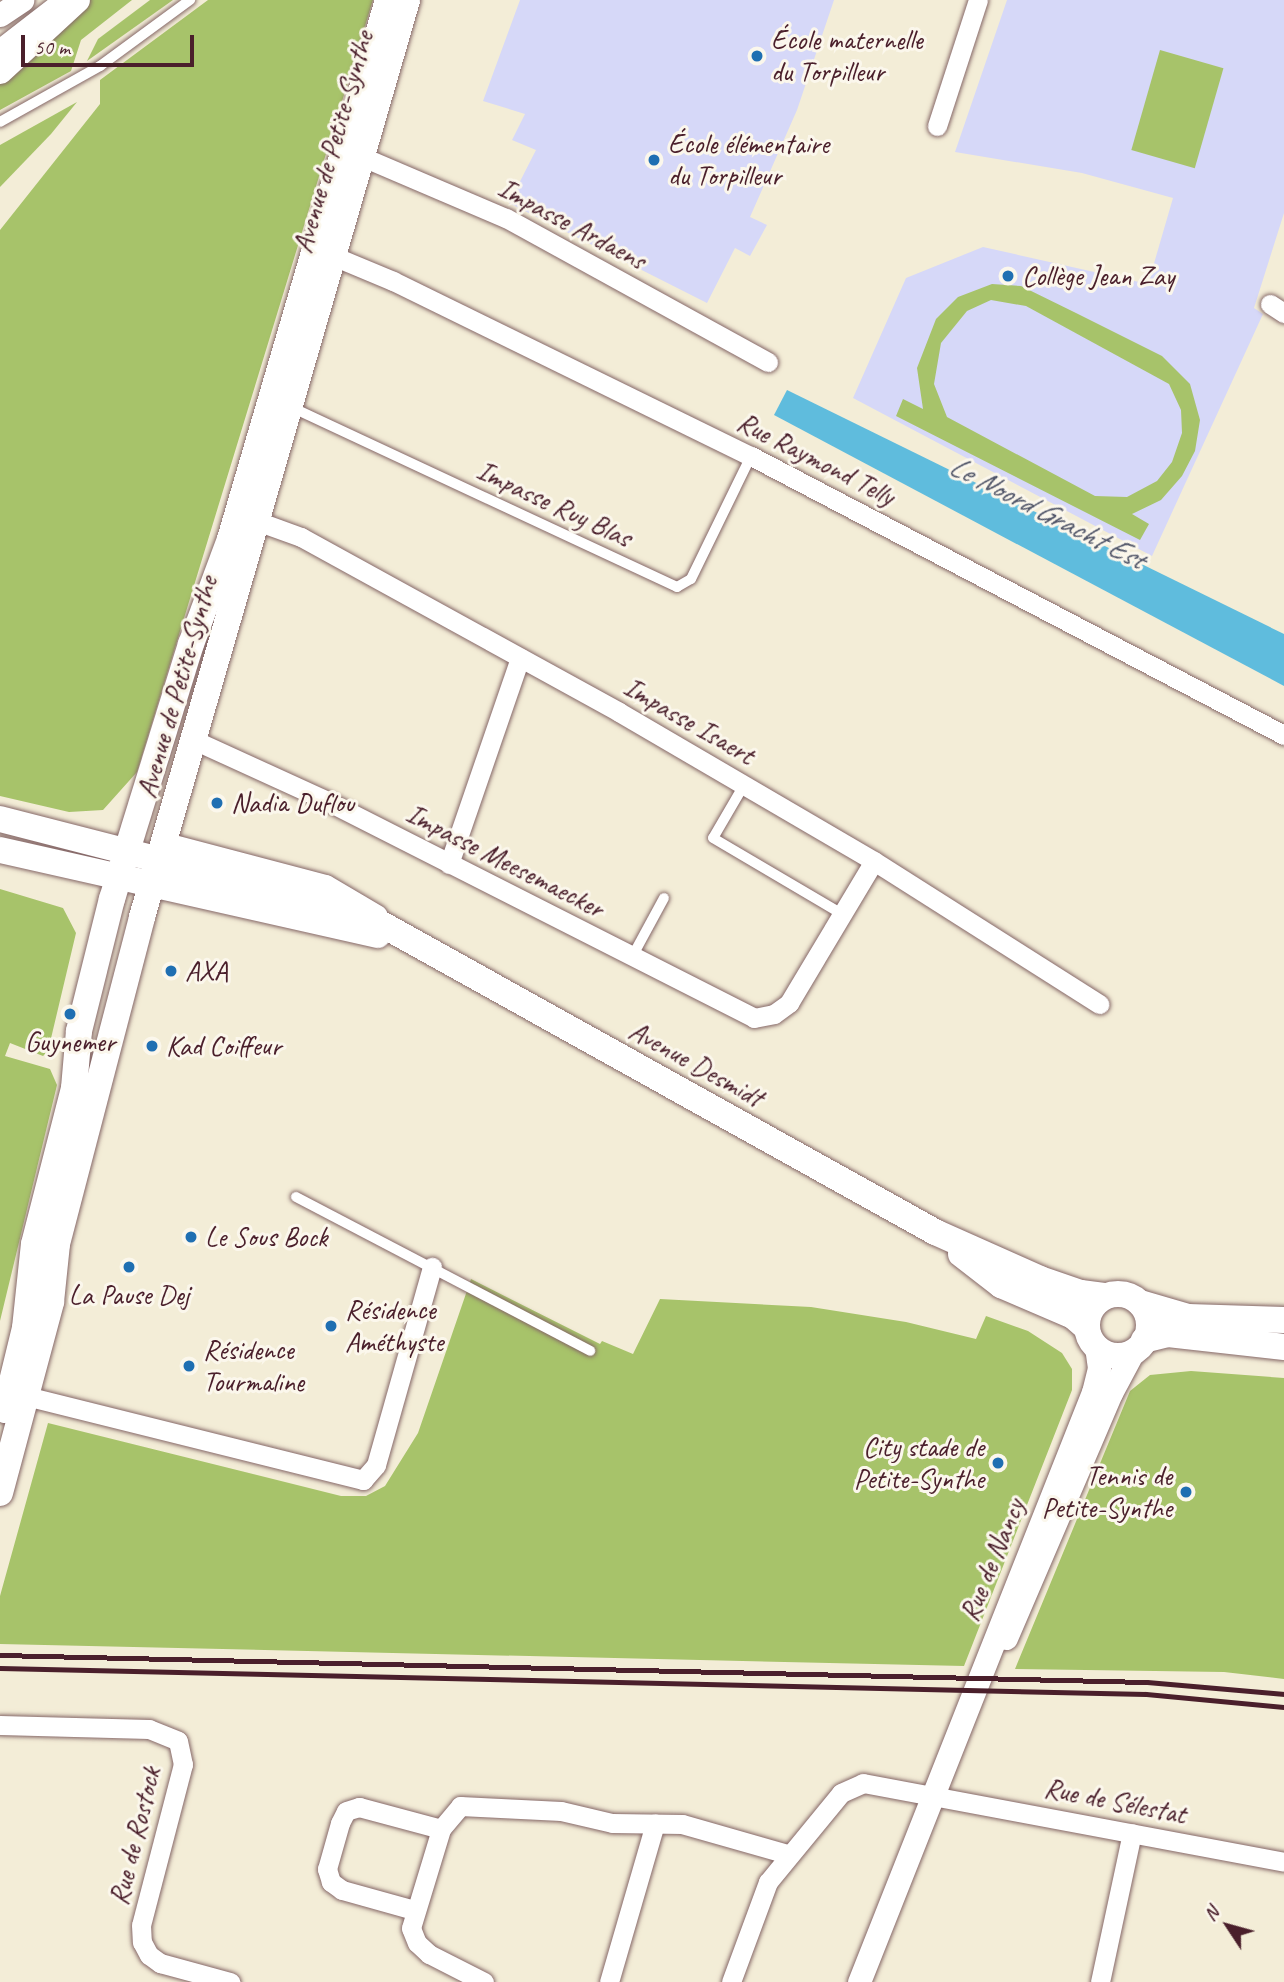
<!DOCTYPE html>
<meta charset="utf-8">
<style>
body{margin:0}
#map{position:relative;width:1284px;height:1982px;overflow:hidden;background:#f3edd7;font-family:Caveat,sans-serif}
div>[style]{position:absolute}
[style*='--x']{left:calc(var(--x)*1px);top:calc(var(--y)*1px);width:calc(var(--w)*1px);rotate:calc(var(--a)*1deg)}
.built>*{inset:0;background:#d6d8f8}
.green>*{inset:0;background:#a7c36a;transform-origin:0 0}
.water>*{inset:0;background:#5fbcdd}
.roads{filter:drop-shadow(0 0 2px #856767) drop-shadow(0 0 2px #856767)}
.service>*{height:10px;margin:-5px;padding:0 5px;transform-origin:5px;border-radius:5px;background:#fff}
.minor>*{height:19px;margin:-9.5px;padding:0 9.5px;transform-origin:9.5px;border-radius:9.5px;background:#fff}
.tertiary>*{height:23px;margin:-11.5px;padding:0 11.5px;transform-origin:11.5px;border-radius:11.5px;background:#fff}
.secondary>*{height:26px;margin:-13px;padding:0 13px;transform-origin:13px;border-radius:13px;background:#fff}
.secondary>.ring{margin:-13px;padding:0;box-sizing:content-box;background:none;border:26px solid #fff;border-radius:50%}
.rail>*{height:5px;margin:-2.5px;padding:0 2.5px;transform-origin:2.5px;border-radius:2.5px;background:#4a1f2b}
.dots>*{width:19px;height:19px;translate:-50% -50%;box-sizing:border-box;border:4px solid #fbf7ec;border-radius:50%}
span{translate:-50% -50%;white-space:nowrap;text-align:center;line-height:1.15;-webkit-text-stroke:6px #fbf7ec;paint-order:stroke}
.poi-label{font-size:28px;color:#4a1f2b}
.left{translate:0 -50%;text-align:left}
.right{translate:-100% -50%;text-align:right}
.street-label{font-size:28px;color:#4a1f2b}
.water-label{font-size:30px;color:#515669;font-style:italic}
.north{position:absolute;left:1193px;top:1891px;width:70px;height:70px;-webkit-text-stroke:5px #fbf7ec;paint-order:stroke;rotate:306deg;font-size:19px;font-weight:700;line-height:28px;text-align:center;color:#4a1f2b}
.north::after{content:'';display:block;margin:auto;width:24px;height:32px;background:#4a1f2b;clip-path:polygon(50% 0,100% 100%,50% 72%,0 100%)}
.scale{position:absolute;left:21px;top:35px;width:173px;height:32px;box-sizing:border-box;border:4px solid #4a1f2b;border-top:0;padding-left:9px;font-size:21px;line-height:24px;white-space:nowrap;color:#4a1f2b;-webkit-text-stroke:5px #fbf7ec;paint-order:stroke}
</style>
<div id="map">
<div class="built">
<i style="clip-path:polygon(520px 0,834px 0,797px 110px,750px 217px,767px 225px,750px 256px,735px 248px,707px 303px,509px 203px,536px 150px,512px 140px,525px 114px,483px 101px)"></i>
<i style="clip-path:polygon(1007px 0,1284px 0,1284px 213px,1254px 308px,1263px 314px,1152px 556px,853px 398px,906px 278px,983px 247px,1148px 284px,1173px 198px,1082px 173px,955px 152px)"></i>
</div>
<div class="green">
<i style="clip-path:polygon(89px 0,132px 0,81px 40px,71px 71px,0 110px,0 82px)"></i>
<i style="clip-path:polygon(150px 0,173px 0,87px 61px,98px 39px)"></i>
<i style="clip-path:polygon(208px 0,373px 0,137px 772px,103px 810px,69px 812px,0 796px,0 230px,100px 104px,100px 80px)"></i>
<i style="left:1160px;top:50px;width:66px;height:104px;rotate:16deg"></i>
<i style="clip-path:polygon(77px 102px,51px 134px,0 187px,0 145px)"></i>
<i style="clip-path:polygon(evenodd,992px 284px,1021px 286px,1076px 313px,1162px 356px,1190px 384px,1200px 420px,1195px 451px,1182px 476px,1161px 500px,1132px 514px,1149px 524px,1140px 540px,896px 416px,903px 399px,923px 409px,917px 368px,936px 319px,958px 297px,992px 284px,991px 300px,1026px 306px,1169px 384px,1181px 410px,1182px 433px,1172px 462px,1157px 481px,1127px 497px,1095px 496px,947px 417px,934px 384px,941px 343px,967px 311px,991px 300px)"></i>
<i style="clip-path:polygon(0 889px,63px 908px,76px 933px,48px 1051px,43px 1056px,10px 1043px,5px 1056px,50px 1069px,57px 1085px,0 1321px)"></i>
<i style="clip-path:polygon(471px 1279px,600px 1344px,602px 1341px,633px 1354px,660px 1299px,811px 1307px,906px 1322px,976px 1339px,986px 1316px,1028px 1331px,1062px 1353px,1072px 1369px,1072px 1390px,964px 1666px,0 1644px,0 1596px,48px 1423px,341px 1496px,366px 1496px,385px 1486px,418px 1433px)"></i>
<i style="clip-path:polygon(1191px 1371px,1284px 1378px,1284px 1679px,1224px 1672px,1015px 1669px,1130px 1391px,1150px 1375px)"></i>
</div>
<div class="water">
<i style="clip-path:polygon(787px 390px,1284px 634px,1284px 686px,774px 415px)"></i>
</div>
<div class="roads">
<div class="service">
<i style="--x:0;--y:122;--w:115;--a:-29.2"></i>
<i style="--x:100;--y:66;--w:112;--a:-36.3"></i>
<i style="--x:291;--y:407;--w:426;--a:25"></i>
<i style="--x:677;--y:587;--w:16;--a:-30"></i>
<i style="--x:691;--y:579;--w:137;--a:-64"></i>
<i style="--x:744;--y:785;--w:61;--a:120.3"></i>
<i style="--x:713;--y:838;--w:150;--a:30.5"></i>
<i style="--x:632;--y:957;--w:67;--a:-61.5"></i>
<i style="--x:296;--y:1197;--w:332;--a:27.6"></i>
</div>
<div class="minor">
<i style="--x:0;--y:48;--w:78;--a:-37.7"></i>
<i style="--x:937;--y:126;--w:133;--a:-72"></i>
<i style="--x:351;--y:152;--w:168;--a:23.1"></i>
<i style="--x:506;--y:218;--w:299;--a:28.8"></i>
<i style="--x:321;--y:251;--w:78;--a:22.6"></i>
<i style="--x:393;--y:281;--w:398;--a:26.1"></i>
<i style="--x:751;--y:456;--w:602;--a:27.63"></i>
<i style="--x:1270;--y:304;--w:17;--a:33"></i>
<i style="--x:243;--y:516;--w:62;--a:19.9"></i>
<i style="--x:301;--y:537;--w:363;--a:28.8"></i>
<i style="--x:619;--y:712;--w:295;--a:30.3"></i>
<i style="--x:874;--y:861;--w:267;--a:32.4"></i>
<i style="--x:194;--y:740;--w:146;--a:24.6"></i>
<i style="--x:327;--y:801;--w:479;--a:26.9"></i>
<i style="--x:754;--y:1018;--w:20;--a:-11"></i>
<i style="--x:774;--y:1014;--w:19;--a:-36"></i>
<i style="--x:789;--y:1003;--w:165;--a:-59.1"></i>
<i style="--x:449;--y:864;--w:218;--a:-71"></i>
<i style="--x:14;--y:1393;--w:360;--a:14"></i>
<i style="--x:363;--y:1480;--w:20;--a:-49"></i>
<i style="--x:376;--y:1465;--w:206;--a:-74.2"></i>
<i style="--x:0;--y:1725;--w:149;--a:1.5"></i>
<i style="--x:149;--y:1729;--w:31;--a:22"></i>
<i style="--x:178;--y:1741;--w:24;--a:78"></i>
<i style="--x:183;--y:1764;--w:166;--a:104.6"></i>
<i style="--x:141;--y:1925;--w:17;--a:87"></i>
<i style="--x:142;--y:1942;--w:15;--a:62"></i>
<i style="--x:149;--y:1955;--w:14;--a:36"></i>
<i style="--x:160;--y:1963;--w:73;--a:15.2"></i>
<i style="--x:414;--y:1910;--w:75;--a:-164.5"></i>
<i style="--x:342;--y:1890;--w:14;--a:-144"></i>
<i style="--x:331;--y:1882;--w:14;--a:-107"></i>
<i style="--x:327;--y:1869;--w:48;--a:-74.2"></i>
<i style="--x:340;--y:1823;--w:13;--a:-63"></i>
<i style="--x:346;--y:1811;--w:14;--a:-17"></i>
<i style="--x:359;--y:1807;--w:85;--a:15"></i>
<i style="--x:484;--y:1982;--w:62;--a:-153"></i>
<i style="--x:429;--y:1954;--w:16;--a:-137"></i>
<i style="--x:417;--y:1943;--w:16;--a:-112"></i>
<i style="--x:411;--y:1928;--w:103;--a:-73.1"></i>
<i style="--x:441;--y:1829;--w:30;--a:-50"></i>
<i style="--x:460;--y:1806;--w:101;--a:2.8"></i>
<i style="--x:561;--y:1811;--w:52;--a:13.2"></i>
<i style="--x:612;--y:1823;--w:70;--a:0.8"></i>
<i style="--x:682;--y:1824;--w:109;--a:15.9"></i>
<i style="--x:609;--y:1982;--w:165;--a:-73.8"></i>
<i style="--x:731;--y:1982;--w:107;--a:-69.7"></i>
<i style="--x:768;--y:1882;--w:115;--a:-50.6"></i>
<i style="--x:841;--y:1793;--w:24;--a:-24"></i>
<i style="--x:863;--y:1783;--w:428;--a:10.6"></i>
<i style="--x:1100;--y:1982;--w:152;--a:-77.9"></i>
</div>
<div class="tertiary">
<i style="--x:0;--y:15;--w:27;--a:-34"></i>
<i style="--x:0;--y:72;--w:106;--a:-42.7"></i>
<i style="--x:166;--y:844;--w:164;--a:14.8"></i>
<i style="--x:325;--y:886;--w:59;--a:30.5"></i>
<i style="--x:1006;--y:1638;--w:267;--a:-66.8"></i>
<i style="--x:1111;--y:1393;--w:49;--a:-61.9"></i>
<i style="--x:859;--y:1982;--w:635;--a:-68.37"></i>
<i style="--x:1093;--y:1392;--w:25;--a:-76"></i>
<i style="--x:1099;--y:1368;--w:21;--a:-98"></i>
</div>
<div class="secondary">
<i style="--x:0;--y:819;--w:322;--a:14.4"></i>
<i style="--x:312;--y:899;--w:68;--a:19"></i>
<i style="--x:376;--y:921;--w:640;--a:29.09"></i>
<i style="--x:935;--y:1232;--w:115;--a:24.1"></i>
<i style="--x:1040;--y:1279;--w:43;--a:18.9"></i>
<i style="--x:1081;--y:1293;--w:25;--a:7"></i>
<i style="--x:0;--y:850;--w:387;--a:12.7"></i>
<i style="--x:961;--y:1254;--w:51;--a:37.8"></i>
<i style="--x:1001;--y:1285;--w:78;--a:23.3"></i>
<i style="--x:1073;--y:1316;--w:18;--a:41"></i>
<i class="ring" style="left:1087px;top:1294px;width:36px;height:36px"></i>
<i style="--x:1140;--y:1303;--w:50;--a:16.3"></i>
<i style="--x:1188;--y:1317;--w:96;--a:1.8"></i>
<i style="--x:1144;--y:1340;--w:25;--a:-14"></i>
<i style="--x:1168;--y:1334;--w:117;--a:6.4"></i>
<i style="--x:5;--y:1410;--w:84;--a:-76.3"></i>
<i style="--x:25;--y:1328;--w:84;--a:-83.9"></i>
<i style="--x:34;--y:1244;--w:161;--a:-75.6"></i>
<i style="--x:74;--y:1088;--w:57;--a:-85"></i>
<i style="--x:79;--y:1031;--w:136;--a:-76"></i>
<i style="--x:112;--y:899;--w:267;--a:-72.8"></i>
<i style="--x:191;--y:644;--w:112;--a:-69.6"></i>
<i style="--x:230;--y:539;--w:562;--a:-73.66"></i>
<i style="--x:0;--y:1493;--w:198;--a:-75"></i>
<i style="--x:51;--y:1302;--w:58;--a:-84.1"></i>
<i style="--x:57;--y:1244;--w:338;--a:-75.4"></i>
<i style="--x:142;--y:917;--w:955;--a:-73.88"></i>
</div>
</div>
<div class="rail">
<i style="--x:0;--y:1655;--w:1147;--a:1.35"></i>
<i style="--x:1147;--y:1682;--w:138;--a:5"></i>
<i style="--x:0;--y:1668;--w:1146;--a:1.3"></i>
<i style="--x:1146;--y:1694;--w:139;--a:5.4"></i>
</div>
<div class="dots">
<i style="left:757px;top:56px;background:#1f6fb2"></i>
<i style="left:654px;top:160px;background:#1f6fb2"></i>
<i style="left:1008px;top:276px;background:#1f6fb2"></i>
<i style="left:217px;top:803px;background:#1f6fb2"></i>
<i style="left:171px;top:971px;background:#1f6fb2"></i>
<i style="left:70px;top:1014px;background:#1f6fb2"></i>
<i style="left:152px;top:1046px;background:#1f6fb2"></i>
<i style="left:191px;top:1237px;background:#1f6fb2"></i>
<i style="left:129px;top:1267px;background:#1f6fb2"></i>
<i style="left:331px;top:1326px;background:#1f6fb2"></i>
<i style="left:189px;top:1366px;background:#1f6fb2"></i>
<i style="left:998px;top:1463px;background:#1f6fb2"></i>
<i style="left:1186px;top:1492px;background:#1f6fb2"></i>
</div>
<div class="poi-label">
<span class="left" style="left:771px;top:56px">École maternelle<br>du Torpilleur</span>
<span class="left" style="left:668px;top:160px">École élémentaire<br>du Torpilleur</span>
<span class="left" style="left:1022px;top:276px">Collège Jean Zay</span>
<span class="left" style="left:231px;top:803px">Nadia Duflou</span>
<span class="left" style="left:185px;top:971px">AXA</span>
<span style="left:70px;top:1042px">Guynemer</span>
<span class="left" style="left:166px;top:1046px">Kad Coiffeur</span>
<span class="left" style="left:205px;top:1237px">Le Sous Bock</span>
<span style="left:129px;top:1295px">La Pause Dej</span>
<span class="left" style="left:345px;top:1326px">Résidence<br>Améthyste</span>
<span class="left" style="left:203px;top:1366px">Résidence<br>Tourmaline</span>
<span class="right" style="left:984px;top:1463px">City stade de<br>Petite-Synthe</span>
<span class="right" style="left:1172px;top:1492px">Tennis de<br>Petite-Synthe</span>
</div>
<div class="street-label">
<span style="left:333px;top:142px;rotate:-74deg">Avenue de Petite-Synthe</span>
<span style="left:572px;top:224px;rotate:28deg">Impasse Ardaens</span>
<span style="left:816px;top:459px;rotate:27deg">Rue Raymond Telly</span>
<span style="left:554px;top:504px;rotate:25deg">Impasse Ruy Blas</span>
<span style="left:177px;top:687px;rotate:-74deg">Avenue de Petite-Synthe</span>
<span style="left:689px;top:721px;rotate:30deg">Impasse Isaert</span>
<span style="left:505px;top:861px;rotate:27deg">Impasse Meesemaecker</span>
<span style="left:696px;top:1064px;rotate:29deg">Avenue Desmidt</span>
<span style="left:992px;top:1560px;rotate:-68deg">Rue de Nancy</span>
<span style="left:1115px;top:1801px;rotate:11deg">Rue de Sélestat</span>
<span style="left:135px;top:1836px;rotate:-76deg">Rue de Rostock</span>
</div>
<div class="water-label">
<span style="left:1047px;top:512px;rotate:27deg">Le Noord Gracht Est</span>
</div>
<div class="north">N</div>
<div class="scale">50 m</div>
</div>
